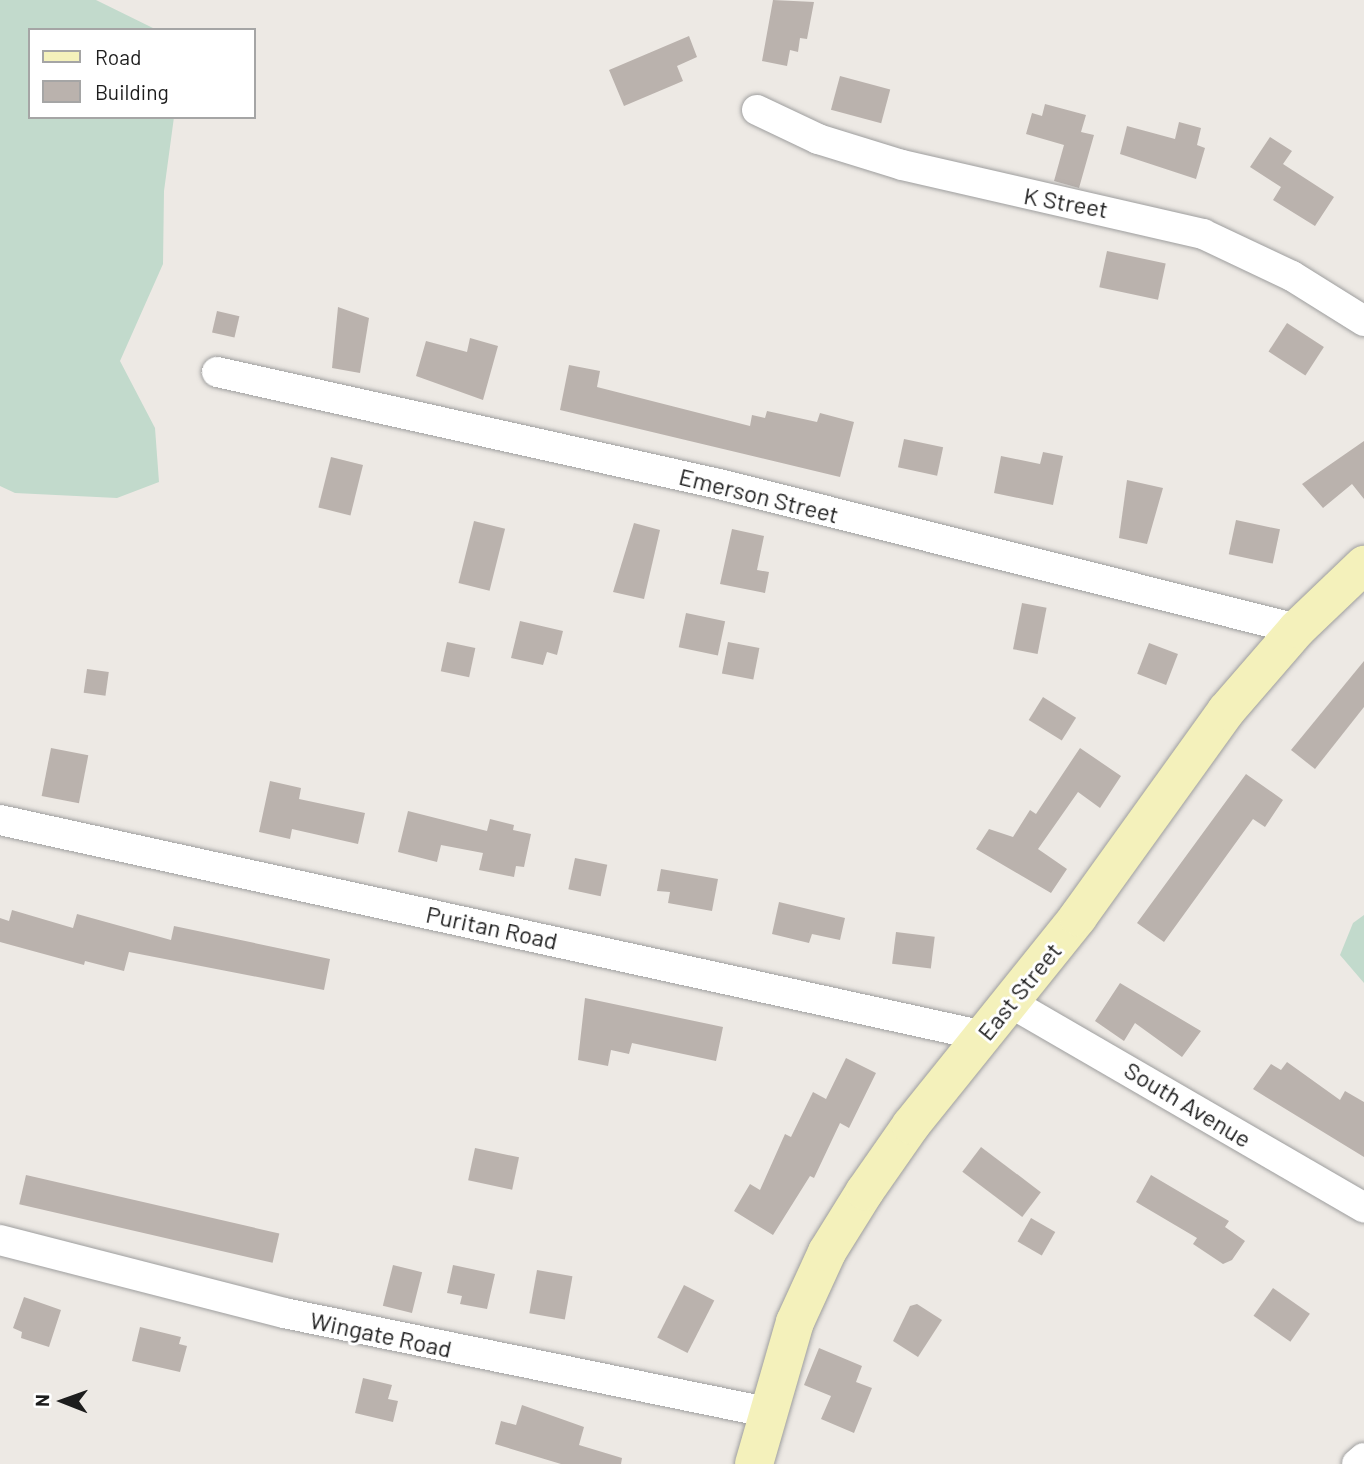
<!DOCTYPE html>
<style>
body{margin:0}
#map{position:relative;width:1364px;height:1464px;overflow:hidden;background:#ede9e4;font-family:Barlow,sans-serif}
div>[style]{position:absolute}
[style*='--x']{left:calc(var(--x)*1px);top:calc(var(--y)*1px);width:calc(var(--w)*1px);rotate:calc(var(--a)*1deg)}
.wetland>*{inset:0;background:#c2dacc}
.building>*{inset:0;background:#bab2ad;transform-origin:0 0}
.roads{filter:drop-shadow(0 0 2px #9e9e9e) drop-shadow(0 0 2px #9e9e9e)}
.street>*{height:30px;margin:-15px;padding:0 15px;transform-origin:15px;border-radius:15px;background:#fff}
.secondary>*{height:38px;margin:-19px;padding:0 19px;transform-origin:19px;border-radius:19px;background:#f4f1bb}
span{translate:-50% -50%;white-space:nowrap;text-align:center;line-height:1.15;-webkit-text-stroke:6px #fff;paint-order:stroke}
.street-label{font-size:24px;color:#1d1d1d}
.legend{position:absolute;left:28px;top:28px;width:228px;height:91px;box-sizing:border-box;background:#fff;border:2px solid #a5a5a5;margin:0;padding:9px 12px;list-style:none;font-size:21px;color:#1d1d1d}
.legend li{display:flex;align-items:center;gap:14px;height:35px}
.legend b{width:35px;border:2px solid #a5a5a5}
.north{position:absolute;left:28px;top:1366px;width:70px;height:70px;-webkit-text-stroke:5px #fff;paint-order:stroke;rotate:271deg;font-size:19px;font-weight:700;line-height:28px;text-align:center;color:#1d1d1d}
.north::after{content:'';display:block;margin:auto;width:24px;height:32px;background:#1d1d1d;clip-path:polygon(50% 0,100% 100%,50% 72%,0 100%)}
</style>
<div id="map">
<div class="wetland">
<i style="clip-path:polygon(0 0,96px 0,157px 30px,30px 30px,30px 117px,174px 117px,164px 191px,163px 264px,120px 361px,155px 428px,159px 482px,117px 498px,15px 493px,0 486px)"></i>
<i style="clip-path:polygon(1364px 915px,1364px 983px,1340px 955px,1353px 923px)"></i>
</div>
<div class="building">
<i style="clip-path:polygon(773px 0,814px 2px,807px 39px,800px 38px,798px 52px,790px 50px,787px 66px,762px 61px)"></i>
<i style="clip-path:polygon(689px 36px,697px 57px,677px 66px,683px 81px,624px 106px,609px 70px)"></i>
<i style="left:840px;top:76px;width:52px;height:35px;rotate:15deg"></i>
<i style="clip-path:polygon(1045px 104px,1086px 115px,1081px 132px,1094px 135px,1079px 188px,1054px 181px,1064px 145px,1026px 134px,1032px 113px,1042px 116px)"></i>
<i style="clip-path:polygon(1179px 122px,1201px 128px,1197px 145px,1205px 148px,1196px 179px,1120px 154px,1127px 126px,1175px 139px)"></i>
<i style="clip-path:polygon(1270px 137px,1292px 151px,1283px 164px,1334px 197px,1315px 226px,1273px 200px,1281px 187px,1250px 167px)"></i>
<i style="left:1107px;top:251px;width:60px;height:37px;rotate:12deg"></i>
<i style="clip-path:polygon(338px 307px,369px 318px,360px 373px,332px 368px)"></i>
<i style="left:217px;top:311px;width:23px;height:22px;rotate:13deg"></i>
<i style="left:1287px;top:323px;width:44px;height:34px;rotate:33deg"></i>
<i style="clip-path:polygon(470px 338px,498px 346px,483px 400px,416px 376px,426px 341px,467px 352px)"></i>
<i style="clip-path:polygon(569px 365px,600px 371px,597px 387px,750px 426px,752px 415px,765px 418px,767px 411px,817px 422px,820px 413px,854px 422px,840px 477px,560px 410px)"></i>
<i style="left:904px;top:439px;width:40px;height:29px;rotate:12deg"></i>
<i style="clip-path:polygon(1364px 441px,1364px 499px,1352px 484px,1323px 508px,1302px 484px)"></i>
<i style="clip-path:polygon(1043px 452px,1063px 456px,1053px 505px,994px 493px,1001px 456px,1040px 464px)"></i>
<i style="left:331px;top:457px;width:33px;height:52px;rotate:14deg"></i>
<i style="clip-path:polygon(1127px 480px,1163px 488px,1147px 544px,1119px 538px)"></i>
<i style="left:1236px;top:520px;width:45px;height:35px;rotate:12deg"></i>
<i style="left:474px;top:521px;width:32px;height:64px;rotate:14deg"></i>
<i style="clip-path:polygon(634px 523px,660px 530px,644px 599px,613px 592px)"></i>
<i style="clip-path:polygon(732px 529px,764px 536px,757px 570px,769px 572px,765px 593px,720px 584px)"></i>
<i style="left:1022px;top:603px;width:25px;height:47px;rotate:11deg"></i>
<i style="left:686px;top:613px;width:40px;height:35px;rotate:12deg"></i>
<i style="clip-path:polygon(520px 621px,563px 631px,557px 655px,547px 652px,543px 665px,511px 658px)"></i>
<i style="left:447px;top:642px;width:29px;height:30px;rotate:12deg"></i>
<i style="left:728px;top:642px;width:32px;height:32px;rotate:11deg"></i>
<i style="left:1149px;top:643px;width:31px;height:33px;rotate:21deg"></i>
<i style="clip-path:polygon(1364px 661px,1364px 707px,1315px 769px,1291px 750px)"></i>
<i style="left:87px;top:669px;width:22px;height:24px;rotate:8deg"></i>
<i style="left:1043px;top:697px;width:39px;height:27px;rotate:32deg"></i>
<i style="left:51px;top:748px;width:38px;height:49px;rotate:11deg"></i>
<i style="clip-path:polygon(1080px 748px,1121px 776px,1100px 808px,1078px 792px,1038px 849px,1067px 869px,1051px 893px,976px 849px,989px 829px,1013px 837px,1030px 810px,1036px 814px)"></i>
<i style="clip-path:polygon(1246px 774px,1283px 800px,1265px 827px,1253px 819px,1164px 942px,1137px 923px)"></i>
<i style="clip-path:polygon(270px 781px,301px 788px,299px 799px,365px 813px,358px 844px,292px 829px,290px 839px,259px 832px)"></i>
<i style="clip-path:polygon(408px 811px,487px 831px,490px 819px,514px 825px,513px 830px,531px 834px,524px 867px,516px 866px,514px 877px,479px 870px,483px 853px,441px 845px,437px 862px,398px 852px)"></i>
<i style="left:575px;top:858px;width:33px;height:32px;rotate:12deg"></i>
<i style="clip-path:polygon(661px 869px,718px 879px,712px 911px,668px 903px,670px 892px,657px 891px)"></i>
<i style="clip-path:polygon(779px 902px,845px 918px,840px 940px,812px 934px,809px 943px,772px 934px)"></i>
<i style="clip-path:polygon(12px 910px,73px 928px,77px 914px,171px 940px,174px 926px,330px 959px,324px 990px,129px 952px,124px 971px,85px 961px,84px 965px,0 942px,0 918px,9px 921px)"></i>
<i style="left:896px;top:932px;width:39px;height:32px;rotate:7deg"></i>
<i style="clip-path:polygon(1120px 983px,1201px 1031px,1182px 1057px,1135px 1023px,1124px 1041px,1095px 1021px)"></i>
<i style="clip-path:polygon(585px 998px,723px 1027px,716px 1061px,632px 1043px,629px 1054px,611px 1050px,608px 1066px,578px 1060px)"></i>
<i style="clip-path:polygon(846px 1058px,876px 1073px,849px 1128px,840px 1123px,814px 1178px,810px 1176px,773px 1235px,734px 1211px,750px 1184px,760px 1190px,785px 1134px,791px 1137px,813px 1092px,826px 1099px)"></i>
<i style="clip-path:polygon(1287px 1062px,1340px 1100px,1345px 1091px,1364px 1102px,1364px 1157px,1253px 1089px,1271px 1064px,1281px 1070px)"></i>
<i style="left:981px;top:1147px;width:75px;height:31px;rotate:37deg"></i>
<i style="left:475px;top:1148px;width:45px;height:33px;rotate:12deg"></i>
<i style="left:26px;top:1175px;width:260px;height:30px;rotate:13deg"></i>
<i style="clip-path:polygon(1151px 1175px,1229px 1221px,1225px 1227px,1245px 1241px,1232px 1260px,1223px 1264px,1193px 1244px,1197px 1238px,1136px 1202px)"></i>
<i style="left:1031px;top:1218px;width:28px;height:27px;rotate:30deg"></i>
<i style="left:393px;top:1265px;width:30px;height:42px;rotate:14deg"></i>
<i style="clip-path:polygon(453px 1265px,495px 1274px,487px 1309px,460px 1304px,462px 1296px,447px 1293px)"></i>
<i style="left:537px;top:1270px;width:36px;height:44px;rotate:10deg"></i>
<i style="left:684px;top:1285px;width:34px;height:59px;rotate:27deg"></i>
<i style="left:1273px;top:1288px;width:45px;height:34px;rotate:35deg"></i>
<i style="clip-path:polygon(24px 1297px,61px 1310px,49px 1347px,21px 1338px,22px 1332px,13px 1328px)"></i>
<i style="clip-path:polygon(917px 1304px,942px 1320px,918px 1357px,893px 1341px,910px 1306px)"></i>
<i style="clip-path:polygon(140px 1327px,181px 1337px,179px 1344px,187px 1346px,180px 1372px,132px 1361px)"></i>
<i style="clip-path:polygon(819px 1348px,862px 1366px,856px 1382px,872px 1388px,854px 1433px,821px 1419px,831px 1396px,804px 1385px)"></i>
<i style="clip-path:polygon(363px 1378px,392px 1385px,388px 1399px,398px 1401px,393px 1422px,355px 1413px)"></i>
<i style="clip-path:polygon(522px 1405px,584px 1427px,579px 1445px,622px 1458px,621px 1464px,561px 1464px,495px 1444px,501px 1421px,516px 1425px)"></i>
</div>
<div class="roads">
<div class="street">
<i style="--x:757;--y:110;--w:68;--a:25.4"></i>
<i style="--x:818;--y:139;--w:88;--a:17.2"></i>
<i style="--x:902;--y:165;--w:309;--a:12.9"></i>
<i style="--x:1203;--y:234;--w:98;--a:25.3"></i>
<i style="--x:1292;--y:276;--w:85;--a:32"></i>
<i style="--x:217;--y:372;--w:514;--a:12.58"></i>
<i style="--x:719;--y:484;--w:596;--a:14.08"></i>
<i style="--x:0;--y:820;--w:1007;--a:12.38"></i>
<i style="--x:1011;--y:1003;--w:408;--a:30.1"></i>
<i style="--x:0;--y:1240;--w:293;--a:14.4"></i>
<i style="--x:284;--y:1313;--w:492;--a:11.6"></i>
<i style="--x:1357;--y:1464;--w:9;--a:-41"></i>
</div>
<div class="secondary">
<i style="--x:754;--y:1464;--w:148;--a:-73.9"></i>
<i style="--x:795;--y:1322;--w:77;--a:-65.4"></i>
<i style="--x:827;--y:1252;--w:72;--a:-58.1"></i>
<i style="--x:865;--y:1191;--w:80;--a:-55.1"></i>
<i style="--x:911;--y:1125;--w:267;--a:-51.2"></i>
<i style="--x:1078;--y:917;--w:254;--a:-54.3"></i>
<i style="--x:1226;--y:711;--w:108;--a:-49.1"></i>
<i style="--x:1297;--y:629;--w:93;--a:-43.7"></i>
</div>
</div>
<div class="street-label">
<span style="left:1066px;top:202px;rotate:10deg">K Street</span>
<span style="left:759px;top:495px;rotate:14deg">Emerson Street</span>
<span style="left:492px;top:927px;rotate:12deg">Puritan Road</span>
<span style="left:1019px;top:991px;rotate:-51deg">East Street</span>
<span style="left:1188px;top:1104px;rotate:31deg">South Avenue</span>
<span style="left:381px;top:1334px;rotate:12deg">Wingate Road</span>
</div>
<ul class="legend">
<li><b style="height:9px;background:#f4f1bb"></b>Road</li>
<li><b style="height:19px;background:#bab2ad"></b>Building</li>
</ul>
<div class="north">N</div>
</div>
